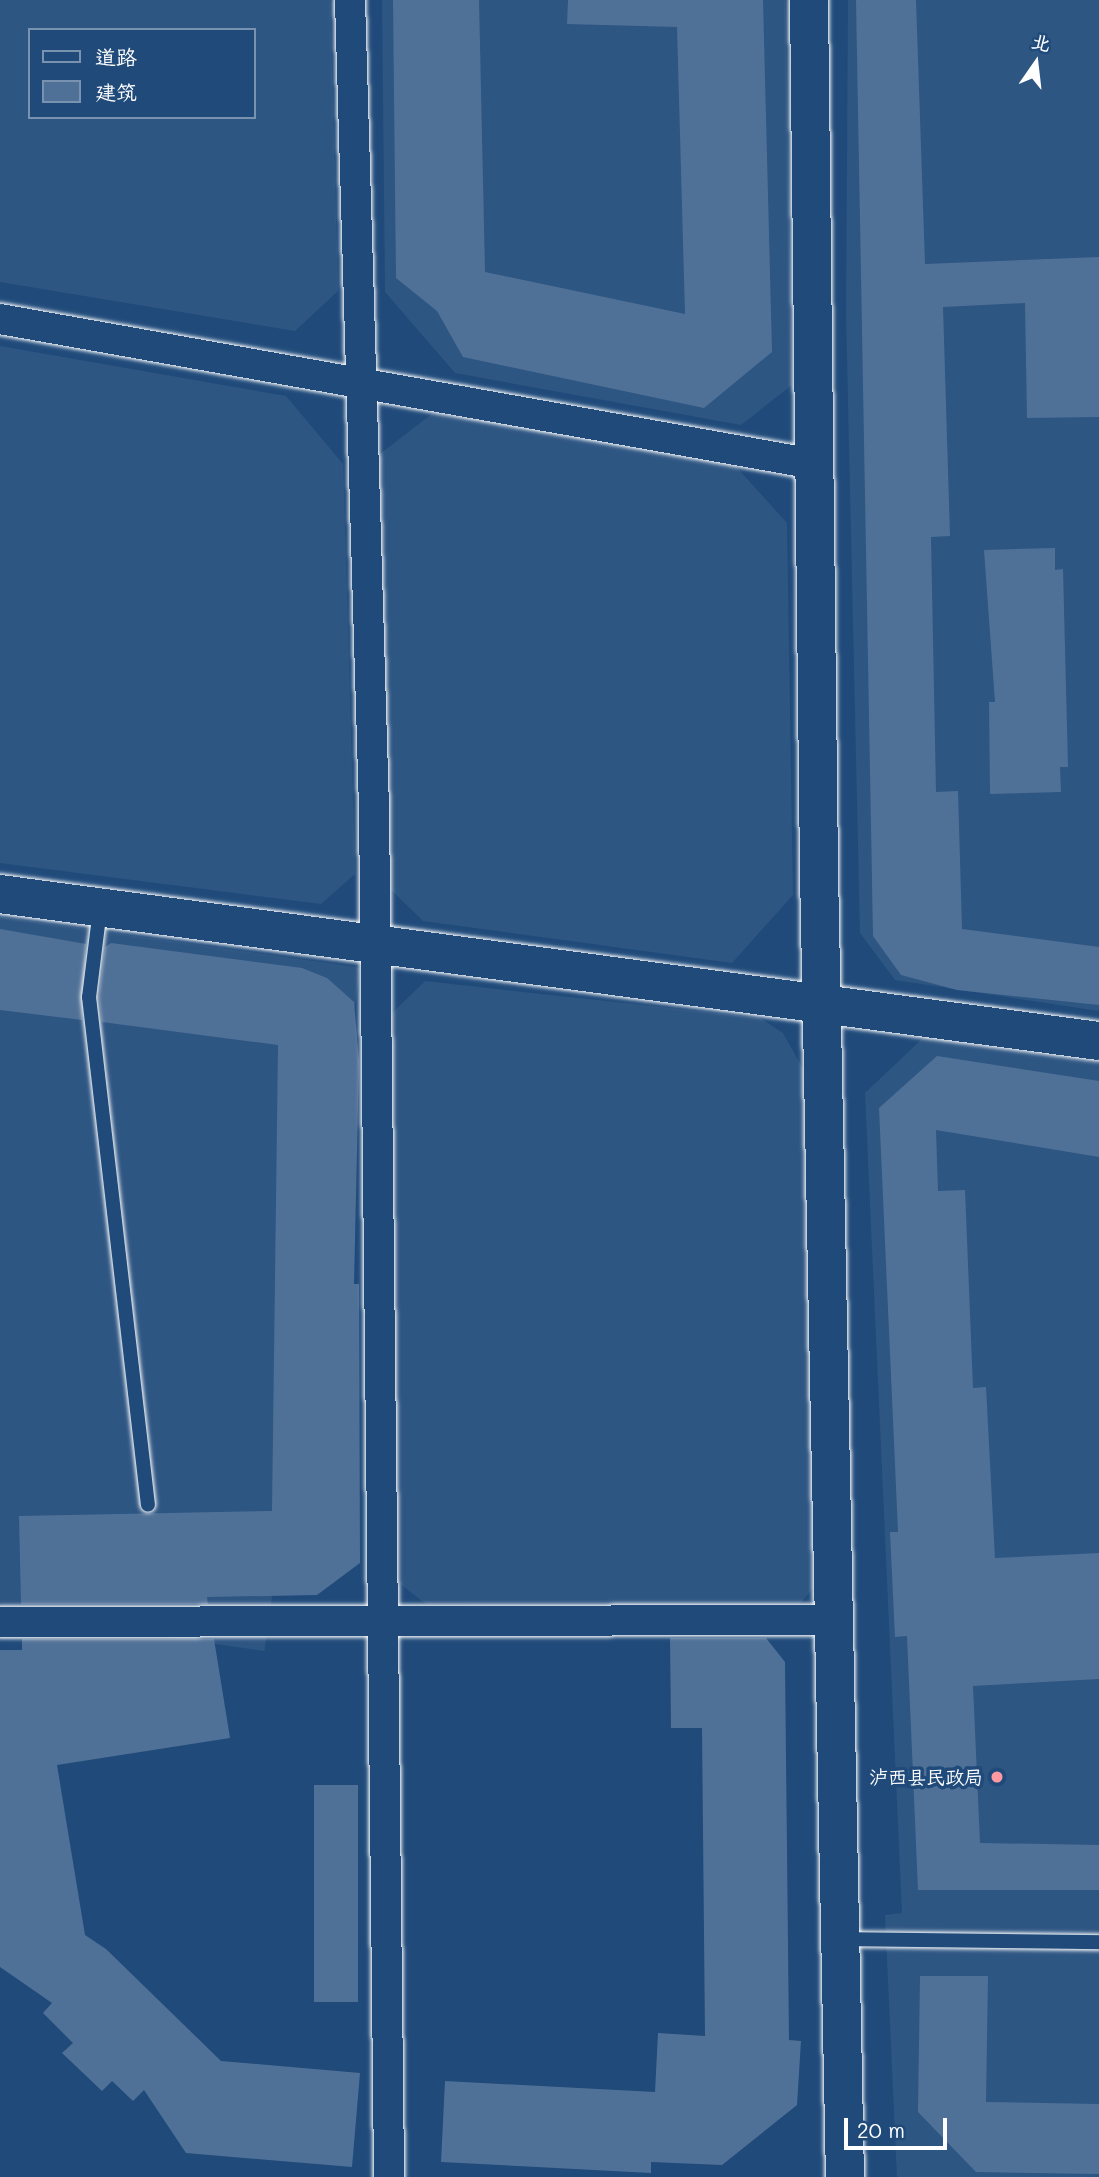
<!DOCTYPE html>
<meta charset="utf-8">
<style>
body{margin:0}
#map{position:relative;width:1099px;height:2177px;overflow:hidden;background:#1f4a7a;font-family:Mali,"LXGW WenKai TC",sans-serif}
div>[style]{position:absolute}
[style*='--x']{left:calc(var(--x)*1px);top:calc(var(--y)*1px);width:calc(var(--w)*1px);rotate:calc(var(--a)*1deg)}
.built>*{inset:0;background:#2e5683;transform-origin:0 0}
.building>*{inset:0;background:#507197;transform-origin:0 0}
.roads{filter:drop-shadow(0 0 2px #fff) drop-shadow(0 0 2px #fff)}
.lane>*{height:14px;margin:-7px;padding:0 7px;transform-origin:7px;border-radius:7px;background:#1f4a7a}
.street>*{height:30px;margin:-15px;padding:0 15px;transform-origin:15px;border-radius:15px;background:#1f4a7a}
.secondary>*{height:38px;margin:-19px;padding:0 19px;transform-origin:19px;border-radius:19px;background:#1f4a7a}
.dots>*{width:19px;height:19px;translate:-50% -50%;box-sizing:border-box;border:4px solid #1f4a7a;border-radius:50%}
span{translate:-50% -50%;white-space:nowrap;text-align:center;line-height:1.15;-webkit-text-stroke:7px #1f4a7a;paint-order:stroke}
.poi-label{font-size:19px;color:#fff}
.right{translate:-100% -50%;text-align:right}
.legend{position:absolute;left:28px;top:28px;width:228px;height:91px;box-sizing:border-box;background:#1f4a7a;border:2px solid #7992af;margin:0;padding:9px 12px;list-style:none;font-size:21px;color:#fff}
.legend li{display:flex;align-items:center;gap:14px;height:35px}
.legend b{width:35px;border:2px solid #7992af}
.north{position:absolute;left:1001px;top:28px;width:70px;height:70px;-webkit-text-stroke:5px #1f4a7a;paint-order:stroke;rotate:14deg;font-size:19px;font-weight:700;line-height:28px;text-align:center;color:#fff}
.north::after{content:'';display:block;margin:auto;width:24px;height:32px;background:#fff;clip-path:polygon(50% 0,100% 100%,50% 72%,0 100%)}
.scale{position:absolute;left:844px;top:2118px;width:103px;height:32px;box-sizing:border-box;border:4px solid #fff;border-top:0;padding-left:9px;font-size:21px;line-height:24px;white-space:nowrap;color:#fff;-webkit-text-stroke:5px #1f4a7a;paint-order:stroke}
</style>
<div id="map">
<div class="built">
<i style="clip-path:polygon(evenodd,0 0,330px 0,338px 291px,295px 331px,0 282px,0 0,30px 30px,254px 30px,254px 117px,30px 117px,30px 30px)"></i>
<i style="clip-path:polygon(382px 0,785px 0,792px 385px,741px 425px,455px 373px,385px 292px)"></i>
<i style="clip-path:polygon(848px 0,1099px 0,1099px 1011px,895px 980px,860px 933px,846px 313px)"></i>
<i style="clip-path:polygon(0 346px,286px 396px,343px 464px,355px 874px,321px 904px,0 863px)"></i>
<i style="clip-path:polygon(433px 413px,730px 460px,787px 523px,793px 895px,732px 963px,423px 921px,387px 886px,376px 457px)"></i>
<i style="left:0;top:917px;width:364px;height:690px;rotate:8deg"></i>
<i style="clip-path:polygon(425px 981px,760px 1018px,783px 1033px,803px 1069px,816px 1585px,796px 1608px,426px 1604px,391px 1577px,387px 1018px)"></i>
<i style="clip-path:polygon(924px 1037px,1099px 1063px,1099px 2177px,897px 2177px,885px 1915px,902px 1913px,865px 1093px)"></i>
</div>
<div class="building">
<i style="clip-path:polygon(393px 0,479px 0,485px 272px,685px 314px,677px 27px,567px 24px,568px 0,763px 0,772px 352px,704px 408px,463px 357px,437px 311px,396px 278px)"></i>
<i style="clip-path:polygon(856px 0,916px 0,925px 264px,1099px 257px,1099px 417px,1027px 418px,1025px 303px,943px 307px,950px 536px,931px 537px,936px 792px,958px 791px,962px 929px,1099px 947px,1099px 1005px,957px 990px,901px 975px,873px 936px)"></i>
<i style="clip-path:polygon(1055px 548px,1055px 570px,1063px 569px,1068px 767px,1060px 767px,1061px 792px,990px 794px,989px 702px,995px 702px,984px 550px)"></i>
<i style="clip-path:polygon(0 929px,86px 944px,82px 1020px,0 1010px)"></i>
<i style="clip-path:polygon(111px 943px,302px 968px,327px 978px,354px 1002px,359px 1061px,354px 1284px,359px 1284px,360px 1563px,317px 1595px,207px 1597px,208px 1604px,21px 1604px,19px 1516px,272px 1511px,278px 1045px,102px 1022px,99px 997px,105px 947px)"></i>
<i style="clip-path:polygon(937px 1056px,1099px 1081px,1099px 1157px,936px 1130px,938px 1191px,965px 1190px,973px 1388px,986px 1387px,995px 1558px,1099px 1553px,1099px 1679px,973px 1686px,980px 1843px,1099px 1845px,1099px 1890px,918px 1890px,907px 1636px,895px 1637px,890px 1532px,898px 1532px,879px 1108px)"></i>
<i style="clip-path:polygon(670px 1638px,766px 1638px,785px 1662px,789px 2040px,801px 2041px,797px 2105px,722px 2165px,651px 2162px,651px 2173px,441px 2162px,445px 2081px,655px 2092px,658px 2033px,705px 2036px,702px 1728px,671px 1728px)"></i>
<i style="clip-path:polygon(22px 1639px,214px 1639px,230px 1738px,57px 1765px,85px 1935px,106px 1949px,221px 2061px,360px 2073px,352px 2167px,186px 2153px,144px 2090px,133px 2101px,112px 2081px,102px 2091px,62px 2053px,73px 2043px,43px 2013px,52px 2003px,0 1967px,0 1650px,22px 1650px)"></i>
<i style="left:314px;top:1785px;width:44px;height:217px"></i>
<i style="clip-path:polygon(920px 1976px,988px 1976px,986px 2102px,1099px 2104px,1099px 2174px,976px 2172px,918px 2112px)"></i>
</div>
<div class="roads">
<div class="lane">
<i style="--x:100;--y:909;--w:89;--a:97.1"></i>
<i style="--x:89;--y:997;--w:511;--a:83.38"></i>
<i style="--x:842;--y:1939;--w:257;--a:0.7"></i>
</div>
<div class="street">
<i style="--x:350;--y:0;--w:808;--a:88.3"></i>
<i style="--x:374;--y:808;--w:1369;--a:89.37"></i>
<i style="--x:0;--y:319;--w:827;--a:10.1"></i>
<i style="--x:0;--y:1622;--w:834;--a:-0.14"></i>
</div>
<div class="secondary">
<i style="--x:809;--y:0;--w:872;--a:89.34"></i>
<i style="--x:819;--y:872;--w:1305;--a:88.86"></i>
<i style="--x:0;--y:894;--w:1109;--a:7.62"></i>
</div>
</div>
<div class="dots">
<i style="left:997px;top:1777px;background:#ff9aa2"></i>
</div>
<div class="poi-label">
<span class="right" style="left:983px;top:1777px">泸西县民政局</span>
</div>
<ul class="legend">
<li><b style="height:9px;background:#1f4a7a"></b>道路</li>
<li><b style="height:19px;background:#507197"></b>建筑</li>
</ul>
<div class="north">北</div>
<div class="scale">20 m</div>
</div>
